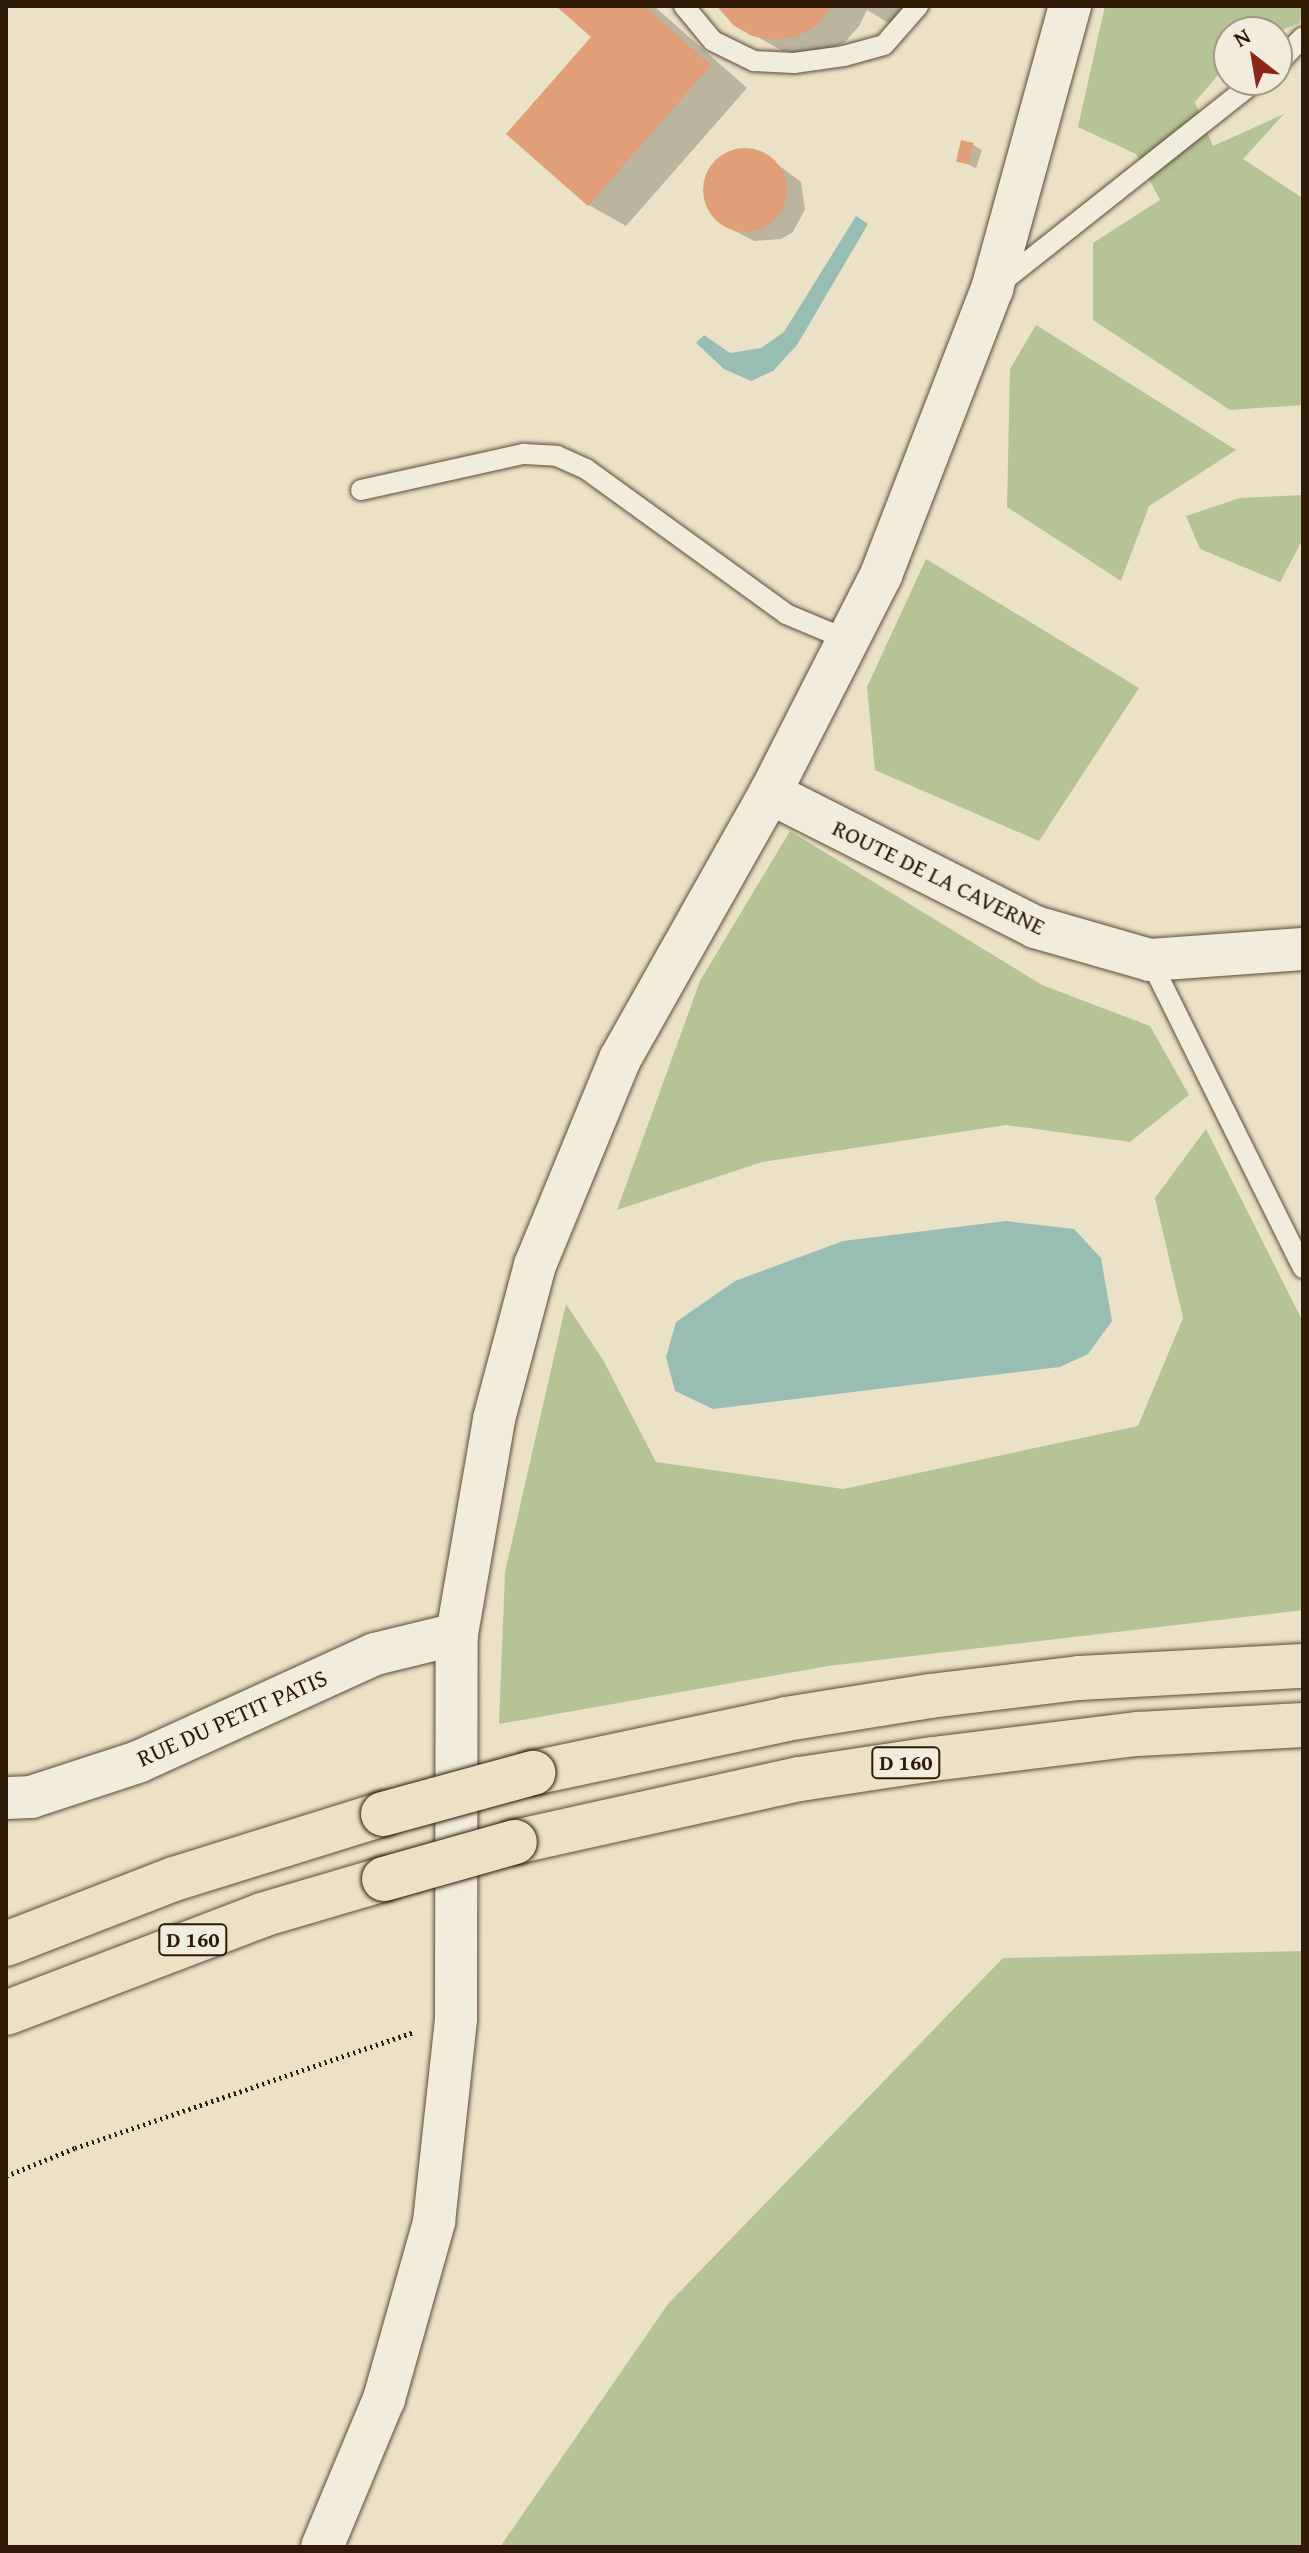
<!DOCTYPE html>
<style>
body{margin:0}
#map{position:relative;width:1309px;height:2553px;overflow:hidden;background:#eae1c7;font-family:"Gentium Book Plus",serif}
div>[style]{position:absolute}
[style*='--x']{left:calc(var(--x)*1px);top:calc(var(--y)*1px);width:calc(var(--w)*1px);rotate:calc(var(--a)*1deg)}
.green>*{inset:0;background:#b6c396}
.water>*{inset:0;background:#98beb4}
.shadow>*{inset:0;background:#0003}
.building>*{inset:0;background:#e09f76;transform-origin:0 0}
.round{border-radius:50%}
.path>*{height:5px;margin-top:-2.5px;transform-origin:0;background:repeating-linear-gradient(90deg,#2f1907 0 2px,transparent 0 6px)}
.roads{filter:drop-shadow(0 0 2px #5e4b37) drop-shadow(0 0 2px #5e4b37)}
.service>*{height:20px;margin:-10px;padding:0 10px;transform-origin:10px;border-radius:10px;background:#f1ecdb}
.minor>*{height:42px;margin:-21px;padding:0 21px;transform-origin:21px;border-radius:21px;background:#f1ecdb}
.trunk>*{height:44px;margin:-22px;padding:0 22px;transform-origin:22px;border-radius:22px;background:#eae1c7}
.bridges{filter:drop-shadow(0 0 2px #2f1907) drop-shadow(0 0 2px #2f1907)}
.trunk-bridge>*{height:44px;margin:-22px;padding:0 22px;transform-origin:22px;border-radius:22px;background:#eae1c7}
span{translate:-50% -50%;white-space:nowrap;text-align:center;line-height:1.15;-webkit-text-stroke:6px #f1ecdb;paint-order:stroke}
.shield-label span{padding:2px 6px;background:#f1ecdb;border:2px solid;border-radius:6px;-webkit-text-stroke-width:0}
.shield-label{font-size:22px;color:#2f1907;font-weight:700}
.street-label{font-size:24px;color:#2f1907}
.frame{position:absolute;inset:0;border:8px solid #2f1907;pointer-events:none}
.north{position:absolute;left:1213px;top:16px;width:80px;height:80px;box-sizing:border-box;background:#f1ecdb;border:2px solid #a39886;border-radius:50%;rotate:329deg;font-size:22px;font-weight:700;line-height:32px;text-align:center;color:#2f1907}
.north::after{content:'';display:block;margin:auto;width:28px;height:36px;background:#8f2418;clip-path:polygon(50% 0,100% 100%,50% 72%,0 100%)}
</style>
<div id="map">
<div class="green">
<i style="clip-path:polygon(1105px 6px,1303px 6px,1300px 23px,1277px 32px,1229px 32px,1229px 62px,1195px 102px,1213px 146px,1284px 114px,1243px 159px,1301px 197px,1303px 194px,1303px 405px,1230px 410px,1093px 320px,1093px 243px,1160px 200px,1136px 154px,1078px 127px)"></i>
<i style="clip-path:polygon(1036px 325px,1236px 450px,1149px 506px,1121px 581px,1007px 507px,1010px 369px)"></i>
<i style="clip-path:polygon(1303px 495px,1303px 539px,1280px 582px,1200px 549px,1186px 516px,1240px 498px)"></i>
<i style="clip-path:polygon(926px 559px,1139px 688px,1039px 841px,875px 770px,867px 687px)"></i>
<i style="clip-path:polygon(790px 831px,1042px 985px,1150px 1026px,1189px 1095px,1130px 1142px,1006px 1125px,762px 1162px,617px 1210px,700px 981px)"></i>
<i style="clip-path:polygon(1206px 1129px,1303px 1322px,1303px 1610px,828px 1666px,499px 1724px,505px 1572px,566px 1304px,603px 1360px,656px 1462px,843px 1489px,1138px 1426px,1183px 1318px,1155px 1198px)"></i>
<i style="clip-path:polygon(1303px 1951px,1303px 2547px,500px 2547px,668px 2304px,1003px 1958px)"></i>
</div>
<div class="water">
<i style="clip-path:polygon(856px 216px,868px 224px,797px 345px,773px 371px,751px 381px,724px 369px,696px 343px,704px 335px,730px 353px,761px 348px,784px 332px)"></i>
<i style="clip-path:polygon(1006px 1221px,1074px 1229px,1101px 1258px,1112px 1321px,1088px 1354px,1060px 1367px,713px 1409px,675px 1391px,666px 1357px,676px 1322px,735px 1281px,843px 1241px)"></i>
</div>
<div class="shadow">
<i style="clip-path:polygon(559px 6px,654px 6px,747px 88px,626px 226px,589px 205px,509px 134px,594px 36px)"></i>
<i style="clip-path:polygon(719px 6px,911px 6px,892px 25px,867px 10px,859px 26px,845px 42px,825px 52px,804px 55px,783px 51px,734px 24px)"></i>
<i style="clip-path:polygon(973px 145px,982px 150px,976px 168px,957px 160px)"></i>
<i style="clip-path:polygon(735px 150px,762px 153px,801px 182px,805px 209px,793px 232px,781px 239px,754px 241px,722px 224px,706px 202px,706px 176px,713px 165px)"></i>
</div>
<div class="building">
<i style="clip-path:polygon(556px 6px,644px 6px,711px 65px,588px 206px,506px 134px,591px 37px)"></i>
<i style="clip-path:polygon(717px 6px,833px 6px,816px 26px,796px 37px,774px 40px,752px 36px,733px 25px)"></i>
<i style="left:961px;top:140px;width:13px;height:22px;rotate:13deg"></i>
<i class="round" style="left:703px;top:148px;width:84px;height:84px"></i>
</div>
<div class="path">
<i style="--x:6;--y:2176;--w:74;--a:-22.1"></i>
<i style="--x:75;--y:2148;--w:358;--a:-18.9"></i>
</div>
<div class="roads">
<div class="service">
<i style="--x:684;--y:6;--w:45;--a:50.4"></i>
<i style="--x:713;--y:41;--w:46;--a:26"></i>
<i style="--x:754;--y:61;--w:40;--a:2.9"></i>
<i style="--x:794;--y:63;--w:50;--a:-8"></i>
<i style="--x:844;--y:56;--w:41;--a:-15.4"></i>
<i style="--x:884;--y:45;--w:52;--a:-48.9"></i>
<i style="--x:1277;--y:64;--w:37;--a:-46"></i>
<i style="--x:998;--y:285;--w:330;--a:-38.4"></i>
<i style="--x:361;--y:490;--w:167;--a:-12.5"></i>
<i style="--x:524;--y:454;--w:33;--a:3"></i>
<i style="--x:557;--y:456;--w:32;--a:24"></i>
<i style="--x:586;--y:469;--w:247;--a:35.9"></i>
<i style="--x:786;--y:614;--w:67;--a:22.8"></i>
<i style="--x:1150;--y:960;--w:344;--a:63.6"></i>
</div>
<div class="minor">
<i style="--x:770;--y:793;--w:297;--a:26.8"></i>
<i style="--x:1035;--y:927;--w:120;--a:16"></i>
<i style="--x:1150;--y:960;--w:153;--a:-4.1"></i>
<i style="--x:6;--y:1798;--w:25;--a:-2"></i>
<i style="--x:31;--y:1797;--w:113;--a:-18.1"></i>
<i style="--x:138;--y:1762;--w:260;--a:-24.5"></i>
<i style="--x:375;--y:1654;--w:84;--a:-13.7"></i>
<i style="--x:322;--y:2547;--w:160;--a:-67.3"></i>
<i style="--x:384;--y:2399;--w:184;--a:-74.2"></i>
<i style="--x:434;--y:2222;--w:205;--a:-83.8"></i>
<i style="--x:456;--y:2018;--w:384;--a:-89.9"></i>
<i style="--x:457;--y:1634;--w:218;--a:-80.2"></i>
<i style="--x:494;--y:1419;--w:159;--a:-75.1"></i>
<i style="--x:535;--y:1265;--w:223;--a:-67.6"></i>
<i style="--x:620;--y:1059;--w:305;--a:-60.6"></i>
<i style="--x:770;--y:793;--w:245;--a:-63"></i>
<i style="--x:881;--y:575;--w:307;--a:-68.8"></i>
<i style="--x:992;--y:289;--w:294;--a:-74.6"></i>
</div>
<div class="trunk">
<i style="--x:533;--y:1773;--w:259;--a:-12"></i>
<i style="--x:786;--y:1719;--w:146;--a:-9.1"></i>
<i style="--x:930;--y:1696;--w:150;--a:-6.9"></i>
<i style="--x:1079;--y:1678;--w:224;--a:-3.1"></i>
<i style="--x:515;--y:1842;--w:292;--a:-12.5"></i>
<i style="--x:800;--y:1779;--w:134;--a:-8.6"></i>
<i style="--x:933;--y:1759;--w:207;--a:-7"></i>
<i style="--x:1138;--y:1734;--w:165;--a:-3.1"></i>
<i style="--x:6;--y:1944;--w:180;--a:-21.2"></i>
<i style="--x:174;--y:1879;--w:219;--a:-17.3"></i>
<i style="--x:6;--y:2013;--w:274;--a:-20.9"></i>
<i style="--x:262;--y:1915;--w:127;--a:-16.4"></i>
</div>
</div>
<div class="bridges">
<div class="trunk-bridge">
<i style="--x:383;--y:1814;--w:156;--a:-15.3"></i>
<i style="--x:384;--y:1879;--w:136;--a:-15.8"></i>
</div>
</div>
<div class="shield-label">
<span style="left:906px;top:1763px">D 160</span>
<span style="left:193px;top:1940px">D 160</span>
</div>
<div class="street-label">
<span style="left:939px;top:877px;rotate:26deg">ROUTE DE LA CAVERNE</span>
<span style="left:232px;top:1718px;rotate:-24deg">RUE DU PETIT PATIS</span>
</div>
<div class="frame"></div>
<div class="north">N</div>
</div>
